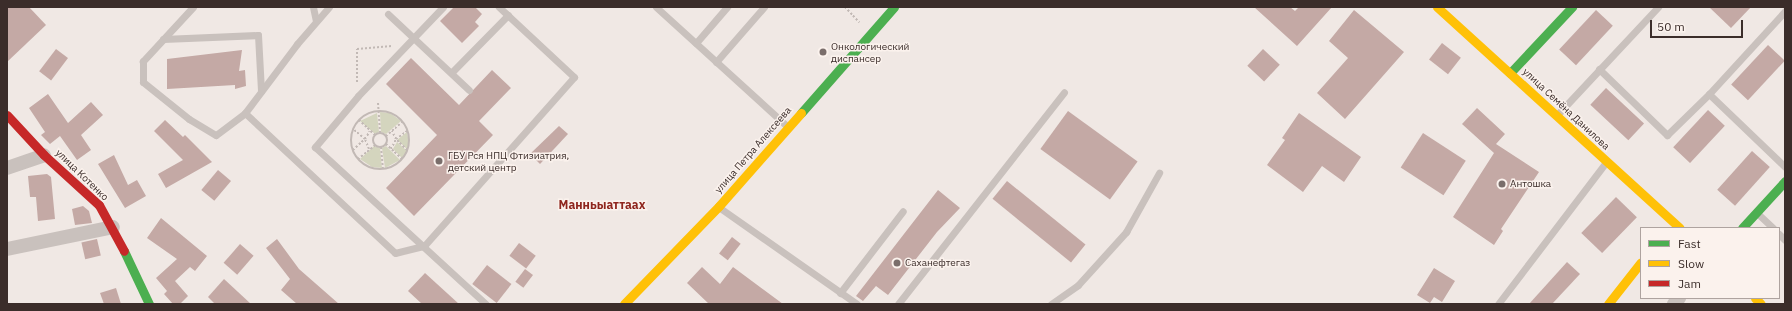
<!DOCTYPE html>
<meta charset="utf-8">
<style>
body{margin:0}
#map{position:relative;width:1792px;height:311px;overflow:hidden;background:#f0e8e4;font-family:"IBM Plex Sans",sans-serif}
div>[style]{position:absolute}
[style*='--x']{left:calc(var(--x)*1px);top:calc(var(--y)*1px);width:calc(var(--w)*1px);rotate:calc(var(--a)*1deg)}
.green>*{inset:0;background:#d4d5be}
.building>*{inset:0;background:#c4a9a5;transform-origin:0 0}
.path>*{height:2px;margin-top:-1px;transform-origin:0;background:repeating-linear-gradient(90deg,#c2b9b5 0 2px,transparent 0 4px)}
.path>.ring{margin:-1px;padding:0;box-sizing:content-box;background:none;border:2px solid #c2b9b5;border-radius:50%}
.lane>*{height:7px;margin:-3.5px;padding:0 3.5px;transform-origin:3.5px;border-radius:3.5px;background:#c9c1bd}
.street>*{height:14px;margin:-7px;padding:0 7px;transform-origin:7px;border-radius:7px;background:#c9c1bd}
.fast>*{height:9px;margin:-4.5px;padding:0 4.5px;transform-origin:4.5px;border-radius:4.5px;background:#4caf50}
.slow>*{height:9px;margin:-4.5px;padding:0 4.5px;transform-origin:4.5px;border-radius:4.5px;background:#ffc107}
.jam>*{height:9px;margin:-4.5px;padding:0 4.5px;transform-origin:4.5px;border-radius:4.5px;background:#c62828}
.dots>*{width:11px;height:11px;translate:-50% -50%;box-sizing:border-box;border:2px solid #fbf2ed;border-radius:50%}
span{translate:-50% -50%;white-space:nowrap;text-align:center;line-height:1.15;-webkit-text-stroke:3px #fbf2ed;paint-order:stroke}
.poi-label{font-size:10px;color:#3b2d2a}
.left{translate:0 -50%;text-align:left}
.street-label{font-size:10px;color:#3b2d2a}
.quarter-label{font-size:12px;color:#8f261e;font-weight:700}
.frame{position:absolute;inset:0;border:8px solid #3b2d2a;pointer-events:none}
.legend{position:absolute;left:1640px;top:227px;width:140px;height:72px;box-sizing:border-box;background:#fbf2ed;border:1px solid #aea39f;margin:0;padding:5px 7px;list-style:none;font-size:12px;color:#3b2d2a}
.legend li{display:flex;align-items:center;gap:8px;height:20px}
.legend b{width:20px;border:1px solid #aea39f}
.scale{position:absolute;left:1650px;top:20px;width:93px;height:18px;box-sizing:border-box;border:2px solid #3b2d2a;border-top:0;padding-left:5px;font-size:12px;line-height:14px;white-space:nowrap;color:#3b2d2a;-webkit-text-stroke:3px #fbf2ed;paint-order:stroke}
</style>
<div id="map">
<div class="green">
<i style="clip-path:polygon(380px 112px,390px 113px,401px 121px,386px 134px,381px 132px)"></i>
<i style="clip-path:polygon(377px 113px,379px 132px,375px 134px,360px 121px)"></i>
<i style="clip-path:polygon(407px 132px,409px 144px,407px 149px,397px 140px)"></i>
<i style="clip-path:polygon(397px 142px,407px 151px,402px 158px,393px 149px)"></i>
<i style="clip-path:polygon(374px 146px,380px 148px,382px 168px,372px 167px,360px 159px)"></i>
<i style="clip-path:polygon(386px 146px,400px 160px,385px 168px,382px 148px)"></i>
</div>
<div class="building">
<i style="clip-path:polygon(7px 7px,29px 7px,46px 25px,7px 62px)"></i>
<i style="clip-path:polygon(454px 7px,475px 7px,482px 14px,475px 22px,479px 26px,462px 43px,440px 21px)"></i>
<i style="clip-path:polygon(1254px 7px,1290px 7px,1295px 11px,1299px 7px,1332px 7px,1297px 46px)"></i>
<i style="clip-path:polygon(1709px 7px,1751px 7px,1731px 28px)"></i>
<i style="clip-path:polygon(1354px 10px,1404px 52px,1345px 119px,1317px 93px,1348px 58px,1329px 41px)"></i>
<i style="left:1596px;top:10px;width:23px;height:54px;rotate:43deg"></i>
<i style="left:1442px;top:43px;width:24px;height:21px;rotate:38deg"></i>
<i style="left:1768px;top:45px;width:23px;height:54px;rotate:43deg"></i>
<i style="left:56px;top:49px;width:15px;height:28px;rotate:37deg"></i>
<i style="left:1263px;top:49px;width:23px;height:23px;rotate:43deg"></i>
<i style="clip-path:polygon(242px 50px,239px 71px,245px 70px,246px 86px,235px 89px,235px 85px,167px 89px,167px 59px)"></i>
<i style="clip-path:polygon(411px 58px,459px 105px,492px 70px,511px 88px,479px 121px,493px 135px,414px 216px,386px 188px,437px 135px,386px 84px)"></i>
<i style="left:1606px;top:88px;width:52px;height:23px;rotate:43deg"></i>
<i style="clip-path:polygon(48px 94px,68px 123px,91px 102px,103px 115px,81px 135px,91px 150px,77px 160px,60px 136px,50px 144px,41px 135px,45px 132px,29px 108px)"></i>
<i style="clip-path:polygon(1477px 108px,1505px 134px,1496px 144px,1539px 172px,1501px 229px,1503px 231px,1494px 245px,1453px 217px,1494px 153px,1462px 124px)"></i>
<i style="left:1708px;top:110px;width:23px;height:51px;rotate:43deg"></i>
<i style="left:1068px;top:111px;width:86px;height:47px;rotate:36deg"></i>
<i style="clip-path:polygon(1299px 113px,1361px 157px,1344px 182px,1322px 166px,1303px 192px,1267px 165px,1285px 140px,1282px 138px)"></i>
<i style="clip-path:polygon(165px 120px,183px 137px,185px 135px,212px 162px,166px 188px,158px 174px,183px 160px,154px 131px)"></i>
<i style="clip-path:polygon(559px 126px,568px 134px,540px 164px,530px 154px)"></i>
<i style="left:1423px;top:133px;width:51px;height:41px;rotate:33deg"></i>
<i style="left:1752px;top:151px;width:24px;height:52px;rotate:42deg"></i>
<i style="clip-path:polygon(114px 155px,128px 185px,137px 180px,146px 196px,125px 208px,98px 164px)"></i>
<i style="left:218px;top:170px;width:17px;height:26px;rotate:40deg"></i>
<i style="clip-path:polygon(47px 174px,51px 177px,55px 219px,38px 221px,36px 197px,30px 197px,28px 176px)"></i>
<i style="left:1007px;top:181px;width:101px;height:23px;rotate:39deg"></i>
<i style="clip-path:polygon(938px 190px,960px 208px,937px 232px,888px 295px,876px 286px,863px 301px,856px 296px)"></i>
<i style="left:1616px;top:197px;width:29px;height:50px;rotate:44deg"></i>
<i style="clip-path:polygon(83px 206px,89px 211px,92px 223px,75px 225px,72px 209px)"></i>
<i style="clip-path:polygon(161px 218px,207px 256px,195px 271px,190px 267px,175px 281px,188px 296px,180px 304px,173px 304px,164px 294px,167px 291px,156px 278px,177px 259px,147px 238px)"></i>
<i style="left:732px;top:237px;width:11px;height:21px;rotate:38deg"></i>
<i style="left:97px;top:239px;width:17px;height:16px;rotate:77deg"></i>
<i style="clip-path:polygon(277px 239px,299px 269px,339px 304px,297px 304px,281px 290px,290px 279px,266px 248px)"></i>
<i style="left:519px;top:243px;width:21px;height:16px;rotate:37deg"></i>
<i style="left:240px;top:244px;width:18px;height:25px;rotate:41deg"></i>
<i style="clip-path:polygon(1567px 262px,1580px 274px,1552px 304px,1529px 304px)"></i>
<i style="left:487px;top:265px;width:31px;height:24px;rotate:38deg"></i>
<i style="clip-path:polygon(702px 267px,720px 284px,733px 267px,783px 304px,709px 304px,687px 283px)"></i>
<i style="clip-path:polygon(1434px 268px,1455px 281px,1442px 302px,1434px 297px,1430px 303px,1417px 295px)"></i>
<i style="left:525px;top:269px;width:10px;height:16px;rotate:37deg"></i>
<i style="clip-path:polygon(425px 273px,459px 304px,422px 304px,408px 291px)"></i>
<i style="clip-path:polygon(224px 279px,251px 304px,215px 304px,208px 297px)"></i>
<i style="clip-path:polygon(116px 288px,121px 304px,104px 304px,100px 293px)"></i>
</div>
<div class="path">
<i style="--x:845;--y:7;--w:21;--a:47"></i>
<i style="--x:357;--y:82;--w:33;--a:-90"></i>
<i style="--x:357;--y:49;--w:35;--a:-5"></i>
<i style="--x:378;--y:103;--w:30;--a:86"></i>
<i class="ring" style="left:351px;top:111px;width:56px;height:56px"></i>
<i style="--x:359;--y:120;--w:22;--a:43"></i>
<i class="ring" style="left:373px;top:133px;width:12px;height:12px"></i>
<i style="--x:386;--y:136;--w:21;--a:-41"></i>
<i style="--x:386;--y:144;--w:22;--a:43"></i>
<i style="--x:381;--y:147;--w:22;--a:85"></i>
<i style="--x:369;--y:149;--w:11;--a:-112"></i>
<i style="--x:365;--y:139;--w:9;--a:-58"></i>
<i style="--x:391;--y:149;--w:11;--a:-63"></i>
<i style="--x:396;--y:139;--w:9;--a:-117"></i>
<i style="--x:353;--y:150;--w:16;--a:-43"></i>
<i style="--x:365;--y:139;--w:16;--a:-140"></i>
<i style="--x:407;--y:150;--w:16;--a:-135"></i>
<i style="--x:396;--y:139;--w:14;--a:-36"></i>
<i style="--x:358;--y:159;--w:22;--a:-39"></i>
</div>
<div class="lane">
<i style="--x:193;--y:7;--w:74;--a:132.8"></i>
<i style="--x:143;--y:61;--w:21;--a:90"></i>
<i style="--x:143;--y:82;--w:59;--a:38.8"></i>
<i style="--x:189;--y:119;--w:31;--a:31"></i>
<i style="--x:216;--y:135;--w:36;--a:-37"></i>
<i style="--x:313;--y:7;--w:14;--a:78"></i>
<i style="--x:329;--y:7;--w:49;--a:130.9"></i>
<i style="--x:297;--y:44;--w:86;--a:127"></i>
<i style="--x:245;--y:113;--w:205;--a:43"></i>
<i style="--x:395;--y:253;--w:30;--a:-14"></i>
<i style="--x:424;--y:246;--w:226;--a:-48.4"></i>
<i style="--x:574;--y:77;--w:103;--a:-137"></i>
<i style="--x:443;--y:7;--w:123;--a:133.7"></i>
<i style="--x:358;--y:96;--w:67;--a:130.1"></i>
<i style="--x:315;--y:147;--w:232;--a:42.6"></i>
<i style="--x:656;--y:7;--w:177;--a:42.3"></i>
<i style="--x:388;--y:14;--w:111;--a:43.2"></i>
<i style="--x:163;--y:39;--w:95;--a:-2.4"></i>
<i style="--x:258;--y:35;--w:56;--a:86.9"></i>
<i style="--x:696;--y:43;--w:48;--a:-49.3"></i>
<i style="--x:716;--y:62;--w:73;--a:-48.9"></i>
<i style="--x:1599;--y:69;--w:95;--a:44.1"></i>
<i style="--x:1667;--y:135;--w:59;--a:-44.3"></i>
<i style="--x:1709;--y:94;--w:113;--a:-47.5"></i>
<i style="--x:452;--y:72;--w:80;--a:-45.5"></i>
<i style="--x:1709;--y:94;--w:105;--a:43.8"></i>
<i style="--x:1557;--y:115;--w:148;--a:-46.9"></i>
<i style="--x:720;--y:208;--w:167;--a:35"></i>
<i style="--x:1757;--y:213;--w:22;--a:43"></i>
<i style="--x:1779;--y:234;--w:8;--a:45"></i>
<i style="--x:840;--y:293;--w:103;--a:-52.5"></i>
<i style="--x:898;--y:304;--w:269;--a:-51.9"></i>
<i style="--x:1051;--y:304;--w:33;--a:-35"></i>
<i style="--x:1078;--y:285;--w:72;--a:-47.8"></i>
<i style="--x:1126;--y:232;--w:68;--a:-60.8"></i>
<i style="--x:1498;--y:304;--w:178;--a:-52.7"></i>
</div>
<div class="street">
<i style="--x:7;--y:168;--w:39;--a:-19"></i>
<i style="--x:7;--y:249;--w:108;--a:-11.7"></i>
<i style="--x:1674;--y:304;--w:8;--a:-50"></i>
</div>
<div class="fast">
<i style="--x:1510;--y:73;--w:91;--a:-46.8"></i>
<i style="--x:801;--y:113;--w:141;--a:-48.7"></i>
<i style="--x:1742;--y:228;--w:64;--a:-47.5"></i>
<i style="--x:124;--y:251;--w:59;--a:64.7"></i>
</div>
<div class="slow">
<i style="--x:1437;--y:7;--w:328;--a:42.3"></i>
<i style="--x:1755;--y:298;--w:8;--a:45"></i>
<i style="--x:624;--y:304;--w:136;--a:-45.9"></i>
<i style="--x:719;--y:206;--w:124;--a:-48.6"></i>
<i style="--x:1608;--y:304;--w:53;--a:-51.8"></i>
</div>
<div class="jam">
<i style="--x:7;--y:115;--w:54;--a:47.2"></i>
<i style="--x:44;--y:155;--w:74;--a:42.3"></i>
<i style="--x:99;--y:205;--w:52;--a:61.5"></i>
</div>
<div class="dots">
<i style="left:823px;top:52px;background:#7a6e6b"></i>
<i style="left:439px;top:161px;background:#7a6e6b"></i>
<i style="left:1502px;top:184px;background:#7a6e6b"></i>
<i style="left:897px;top:263px;background:#7a6e6b"></i>
</div>
<div class="poi-label">
<span class="left" style="left:831px;top:52px">Онкологический<br>диспансер</span>
<span class="left" style="left:448px;top:161px">ГБУ Рся НПЦ Фтизиатрия,<br>детский центр</span>
<span class="left" style="left:1510px;top:184px">Антошка</span>
<span class="left" style="left:905px;top:263px">Саханефтегаз</span>
</div>
<div class="street-label">
<span style="left:1566px;top:109px;rotate:43deg">улица Семёна Данилова</span>
<span style="left:753px;top:150px;rotate:-49deg">улица Петра Алексеева</span>
<span style="left:82px;top:175px;rotate:44deg">улица Котенко</span>
</div>
<div class="quarter-label">
<span style="left:602px;top:205px">Манньыаттаах</span>
</div>
<div class="frame"></div>
<ul class="legend">
<li><b style="height:5px;background:#4caf50"></b>Fast</li>
<li><b style="height:5px;background:#ffc107"></b>Slow</li>
<li><b style="height:5px;background:#c62828"></b>Jam</li>
</ul>
<div class="scale">50 m</div>
</div>
